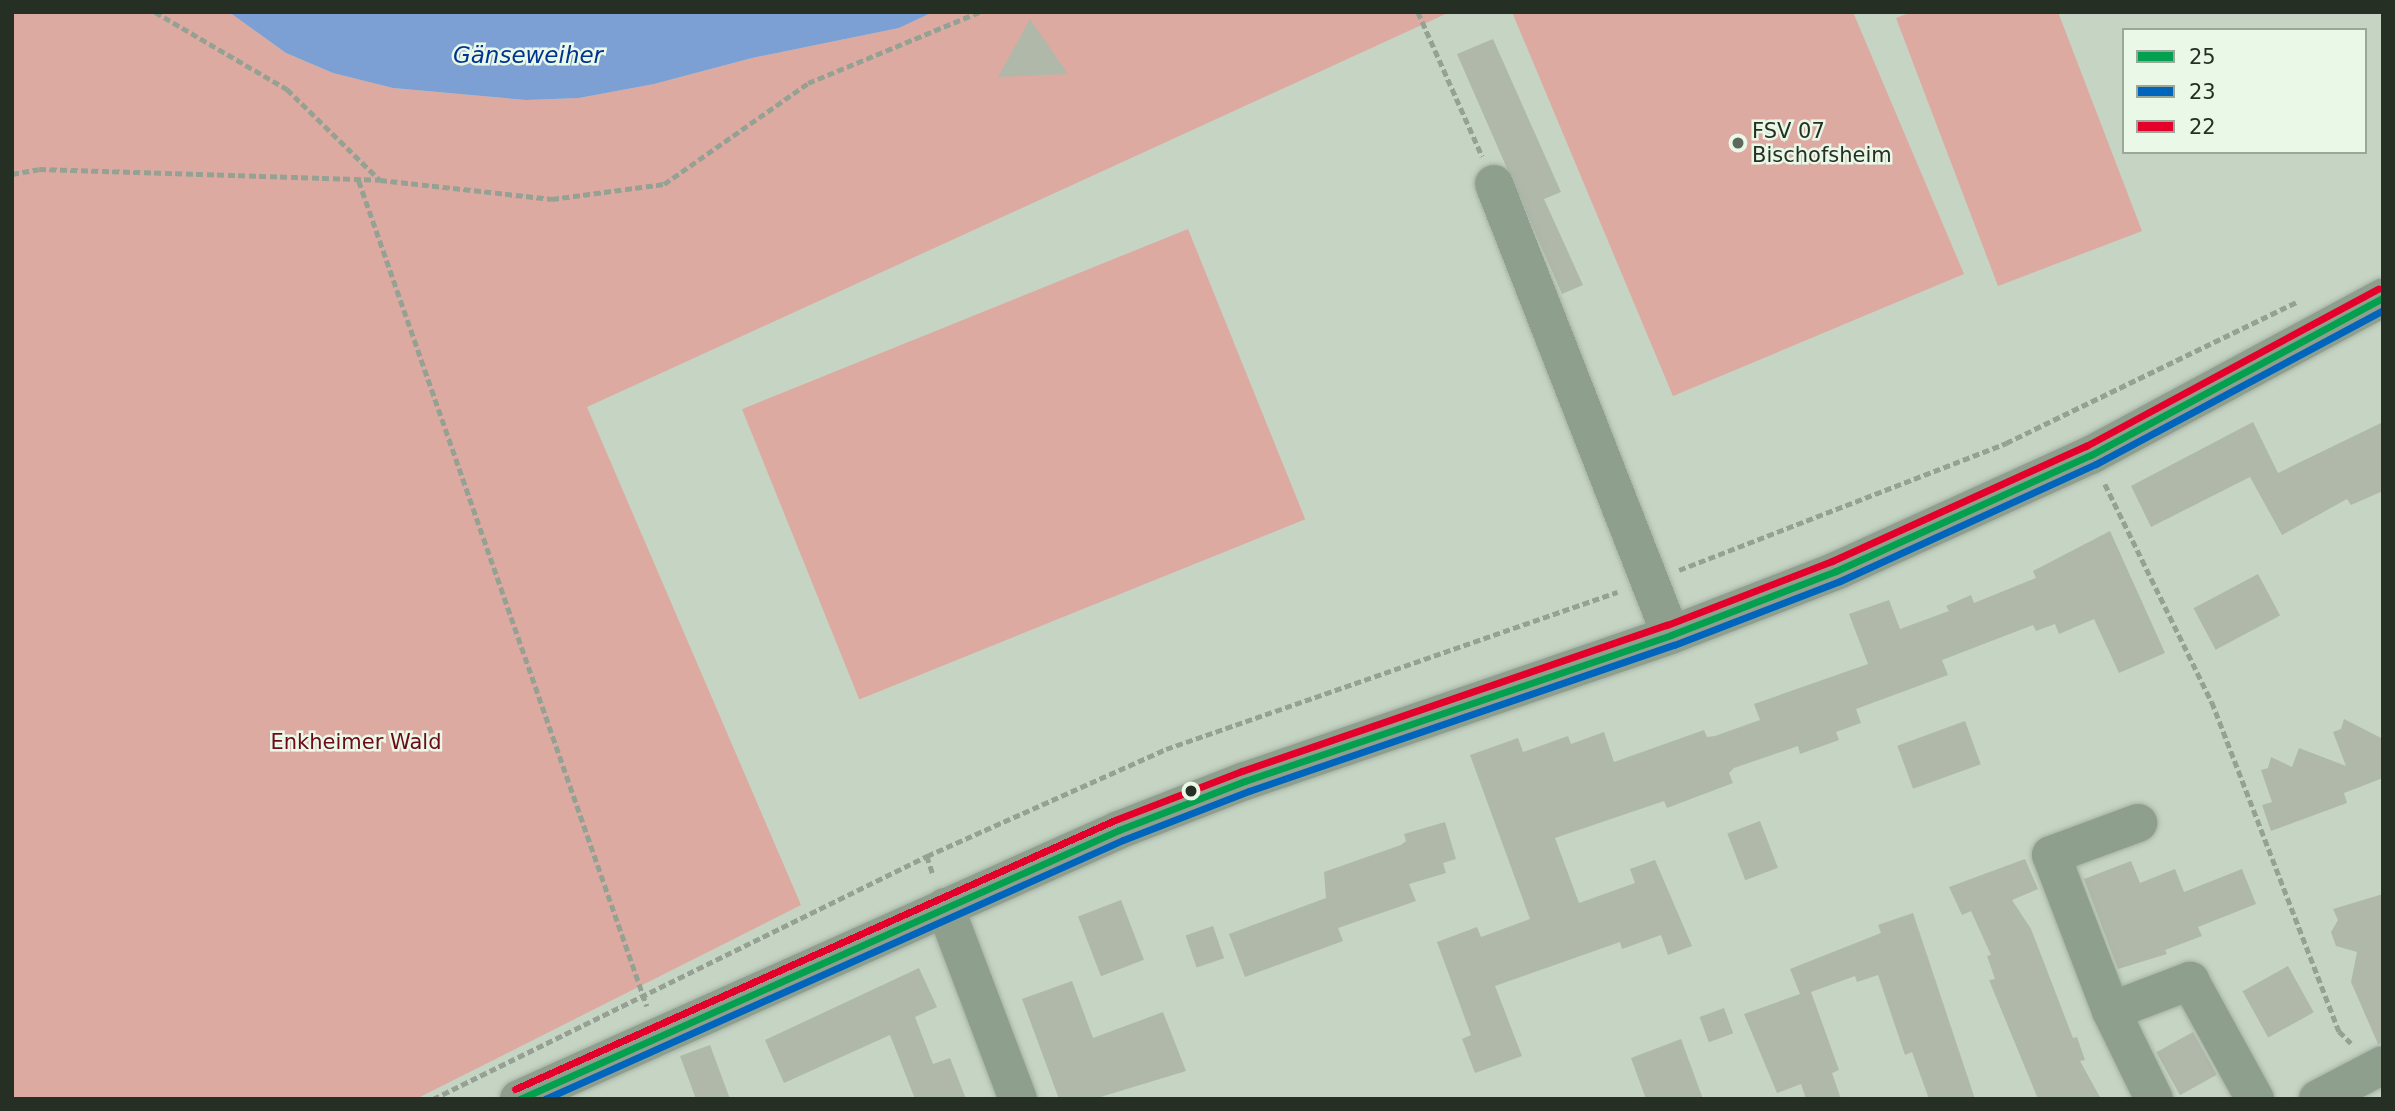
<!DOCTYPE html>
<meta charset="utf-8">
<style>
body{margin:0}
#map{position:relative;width:2395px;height:1111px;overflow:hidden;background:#c5d4c3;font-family:"DejaVu Sans",sans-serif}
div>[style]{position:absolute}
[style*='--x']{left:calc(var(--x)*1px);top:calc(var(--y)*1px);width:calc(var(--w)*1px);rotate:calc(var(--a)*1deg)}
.green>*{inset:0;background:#ddaaa1;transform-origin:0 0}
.water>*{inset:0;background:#7ca0d4}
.building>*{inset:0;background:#b0b8aa;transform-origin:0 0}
.path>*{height:4.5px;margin-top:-2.25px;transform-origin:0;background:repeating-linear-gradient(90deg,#95a293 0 7px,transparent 0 10.5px)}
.roads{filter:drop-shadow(0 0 2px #a6b1a5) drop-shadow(0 0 2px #a6b1a5)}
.minor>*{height:38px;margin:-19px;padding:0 19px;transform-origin:19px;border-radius:19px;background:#8f9f8d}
.bus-1>*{height:7px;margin:-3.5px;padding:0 3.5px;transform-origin:3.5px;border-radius:3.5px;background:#02a04f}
.bus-2>*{height:7px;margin:-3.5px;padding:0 3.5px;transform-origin:3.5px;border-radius:3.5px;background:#0065bd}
.bus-3>*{height:7px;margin:-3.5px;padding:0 3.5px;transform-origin:3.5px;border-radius:3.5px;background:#e4002b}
.dots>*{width:19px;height:19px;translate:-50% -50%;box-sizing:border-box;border:4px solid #eaf8e8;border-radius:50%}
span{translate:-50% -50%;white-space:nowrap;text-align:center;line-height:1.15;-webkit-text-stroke:5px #eaf8e8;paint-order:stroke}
.poi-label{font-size:21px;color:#252f23}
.left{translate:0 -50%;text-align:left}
.park-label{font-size:21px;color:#6e0918}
.water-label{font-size:23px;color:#003392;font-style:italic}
.frame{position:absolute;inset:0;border:14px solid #252f23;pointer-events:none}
.legend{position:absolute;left:2122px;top:28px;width:245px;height:126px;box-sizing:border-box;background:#eaf8e8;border:2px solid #9ba899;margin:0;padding:9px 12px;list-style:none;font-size:21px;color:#252f23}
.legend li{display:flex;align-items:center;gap:14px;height:35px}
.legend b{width:35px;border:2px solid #9ba899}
</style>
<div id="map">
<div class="green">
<i style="clip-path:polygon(12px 12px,229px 12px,286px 53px,333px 73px,393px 88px,526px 100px,579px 98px,654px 84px,752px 58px,899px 28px,933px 12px,1450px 12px,587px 407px,801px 905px,416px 1099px,12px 1099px)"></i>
<i style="clip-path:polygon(1512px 12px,1853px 12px,1964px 274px,1673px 396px)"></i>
<i style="clip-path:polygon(1912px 12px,2058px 12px,2142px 231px,1998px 286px,1896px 18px)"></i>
<i style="left:1188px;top:229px;width:313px;height:481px;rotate:68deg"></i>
</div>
<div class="water">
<i style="clip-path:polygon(229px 12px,933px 12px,899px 28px,752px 58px,654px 84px,579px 98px,526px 100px,393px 88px,333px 73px,286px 53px)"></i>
</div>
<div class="building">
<i style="clip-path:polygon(1030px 19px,1068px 74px,998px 77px)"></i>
<i style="clip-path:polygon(1493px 39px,1561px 192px,1544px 199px,1583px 285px,1562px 294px,1457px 54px)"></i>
<i style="clip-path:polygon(2253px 422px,2278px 473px,2383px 422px,2383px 491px,2351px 505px,2347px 499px,2282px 535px,2250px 477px,2151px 527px,2131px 486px)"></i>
<i style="clip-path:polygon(2110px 531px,2165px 653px,2119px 673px,2094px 619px,2059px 634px,2055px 624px,2036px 631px,2033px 625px,1942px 660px,1948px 675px,1856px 709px,1861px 723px,1836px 732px,1839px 740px,1800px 754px,1798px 746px,1734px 768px,1729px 773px,1733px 783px,1667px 808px,1664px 801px,1555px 838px,1579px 903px,1635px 883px,1630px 869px,1655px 860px,1692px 946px,1668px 955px,1661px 935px,1622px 949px,1620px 942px,1495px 986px,1522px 1056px,1475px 1073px,1462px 1039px,1471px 1035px,1437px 942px,1477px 927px,1481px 937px,1530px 919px,1470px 755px,1518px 738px,1523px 752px,1568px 736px,1571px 744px,1604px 732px,1614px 762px,1704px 730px,1707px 737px,1715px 736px,1760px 720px,1754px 704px,1868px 664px,1849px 614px,1889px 600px,1900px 629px,1949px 611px,1946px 606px,1971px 595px,1974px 603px,2036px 578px,2033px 571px)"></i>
<i style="left:2258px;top:574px;width:47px;height:73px;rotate:62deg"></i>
<i style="clip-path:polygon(2344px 719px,2383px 739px,2383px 778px,2344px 793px,2347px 803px,2271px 831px,2262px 805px,2272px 802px,2261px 770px,2268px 768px,2271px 757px,2292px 767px,2299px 748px,2346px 766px,2333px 732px,2341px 729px)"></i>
<i style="left:1965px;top:721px;width:46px;height:72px;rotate:70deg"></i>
<i style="left:1760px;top:821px;width:50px;height:35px;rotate:69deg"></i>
<i style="clip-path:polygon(1445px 822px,1456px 859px,1443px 863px,1446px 873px,1409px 884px,1416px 901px,1338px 928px,1343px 941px,1245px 977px,1229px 934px,1326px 898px,1324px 872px,1401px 845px,1406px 841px,1404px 834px)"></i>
<i style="clip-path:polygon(2025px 859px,2038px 889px,2012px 900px,2031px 929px,2073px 1038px,2077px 1037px,2085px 1060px,2080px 1061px,2101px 1099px,2038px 1099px,1989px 980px,1995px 979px,1987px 956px,1991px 955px,1971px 911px,1962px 915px,1949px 887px)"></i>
<i style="clip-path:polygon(2131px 861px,2140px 883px,2175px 869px,2184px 892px,2242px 869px,2256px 904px,2198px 927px,2202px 936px,2165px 950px,2167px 954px,2118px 969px,2084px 879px)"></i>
<i style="clip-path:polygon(2383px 894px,2383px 1043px,2378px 1044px,2351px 982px,2357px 952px,2336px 946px,2331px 932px,2338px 920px,2333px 909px)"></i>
<i style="left:1121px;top:900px;width:64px;height:46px;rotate:69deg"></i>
<i style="clip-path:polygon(1913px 913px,1975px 1099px,1929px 1099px,1912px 1052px,1905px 1055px,1878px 975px,1857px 982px,1855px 976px,1811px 992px,1839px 1070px,1832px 1073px,1841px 1099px,1806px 1099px,1801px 1084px,1777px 1093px,1744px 1014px,1800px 994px,1790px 969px,1881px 933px,1878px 925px)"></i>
<i style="left:1213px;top:926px;width:34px;height:29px;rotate:71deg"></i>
<i style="left:2288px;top:966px;width:53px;height:52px;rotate:61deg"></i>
<i style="clip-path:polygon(919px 968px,937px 1007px,915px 1017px,933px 1064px,950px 1058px,966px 1099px,915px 1099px,890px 1035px,784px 1083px,765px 1040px)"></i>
<i style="clip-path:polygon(1072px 981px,1093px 1038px,1163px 1012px,1186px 1071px,1094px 1099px,1059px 1099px,1022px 999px)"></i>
<i style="left:1724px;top:1008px;width:27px;height:26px;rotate:70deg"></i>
<i style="left:2193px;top:1032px;width:49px;height:42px;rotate:61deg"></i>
<i style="clip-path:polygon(1681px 1039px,1703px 1099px,1646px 1099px,1631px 1058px)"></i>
<i style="clip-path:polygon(710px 1045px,730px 1099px,696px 1099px,680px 1056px)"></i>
</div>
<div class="path">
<i style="--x:155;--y:12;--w:153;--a:30.3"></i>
<i style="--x:287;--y:89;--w:130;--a:44.4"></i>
<i style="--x:380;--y:180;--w:173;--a:6.3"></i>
<i style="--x:552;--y:199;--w:113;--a:-7.6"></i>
<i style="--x:664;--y:184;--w:176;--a:-35"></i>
<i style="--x:808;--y:83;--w:185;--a:-22.5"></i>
<i style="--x:1418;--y:12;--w:158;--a:66"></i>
<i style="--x:12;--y:174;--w:27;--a:-10"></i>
<i style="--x:39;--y:169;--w:341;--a:1.8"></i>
<i style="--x:359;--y:181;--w:874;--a:70.76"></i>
<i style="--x:2105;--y:484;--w:243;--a:63.9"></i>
<i style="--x:2212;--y:702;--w:353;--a:68.9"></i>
<i style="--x:2339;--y:1031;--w:18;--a:45"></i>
<i style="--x:1679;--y:570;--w:351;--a:-21.2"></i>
<i style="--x:2006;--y:443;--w:323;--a:-25.9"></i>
<i style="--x:927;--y:856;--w:20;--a:72"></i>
<i style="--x:433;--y:1099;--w:551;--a:-26.19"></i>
<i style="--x:927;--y:856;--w:262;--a:-24.1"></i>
<i style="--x:1166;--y:749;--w:478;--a:-19.2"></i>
</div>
<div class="roads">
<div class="minor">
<i style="--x:1494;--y:184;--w:484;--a:68.6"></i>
<i style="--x:945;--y:907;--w:205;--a:69.2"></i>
<i style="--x:2111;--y:1011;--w:167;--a:-111"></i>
<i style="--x:2051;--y:855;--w:93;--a:-20.2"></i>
<i style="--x:519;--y:1099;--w:658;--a:-24.15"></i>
<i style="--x:1119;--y:830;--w:135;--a:-21.3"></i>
<i style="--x:1245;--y:781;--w:450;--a:-18.9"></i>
<i style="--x:1671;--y:635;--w:177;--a:-21.2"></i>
<i style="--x:1836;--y:571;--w:280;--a:-24.5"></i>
<i style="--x:2091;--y:455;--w:332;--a:-28.3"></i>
<i style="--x:2154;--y:1099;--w:98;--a:-116"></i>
<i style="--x:2111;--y:1011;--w:85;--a:-20.8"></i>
<i style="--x:2190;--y:981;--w:135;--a:61.2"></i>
<i style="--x:2318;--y:1099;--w:73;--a:-27.6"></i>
</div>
</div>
<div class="bus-1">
<i style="--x:520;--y:1099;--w:657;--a:-24.18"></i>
<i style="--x:1119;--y:830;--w:135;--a:-21.3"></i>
<i style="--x:1245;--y:781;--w:450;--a:-18.9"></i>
<i style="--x:1671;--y:635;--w:177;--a:-21.2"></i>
<i style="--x:1836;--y:571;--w:280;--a:-24.5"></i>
<i style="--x:2091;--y:455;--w:332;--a:-28.3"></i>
</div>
<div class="bus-2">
<i style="--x:545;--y:1099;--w:633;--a:-24.14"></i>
<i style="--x:1123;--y:840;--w:135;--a:-21.3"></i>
<i style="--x:1249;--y:791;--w:449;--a:-19"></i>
<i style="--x:1674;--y:645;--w:178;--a:-21.1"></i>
<i style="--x:1840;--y:581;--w:281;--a:-24.6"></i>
<i style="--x:2096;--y:464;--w:326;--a:-28.2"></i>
</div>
<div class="bus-3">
<i style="--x:515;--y:1089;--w:658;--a:-24.15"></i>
<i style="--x:1115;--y:820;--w:136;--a:-21.1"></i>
<i style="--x:1242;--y:771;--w:449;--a:-19"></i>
<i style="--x:1667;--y:625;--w:177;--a:-21.2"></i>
<i style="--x:1832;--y:561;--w:279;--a:-24.4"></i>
<i style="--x:2086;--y:446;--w:332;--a:-28.3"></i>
</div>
<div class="dots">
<i style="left:1738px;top:143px;background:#5d695b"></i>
<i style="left:1191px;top:791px;background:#252f23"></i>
</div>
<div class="poi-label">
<span class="left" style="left:1752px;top:143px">FSV 07<br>Bischofsheim</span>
</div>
<div class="park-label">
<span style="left:356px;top:742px">Enkheimer Wald</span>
</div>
<div class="water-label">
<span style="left:528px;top:55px">Gänseweiher</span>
</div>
<div class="frame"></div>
<ul class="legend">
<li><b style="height:9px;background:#02a04f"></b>25</li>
<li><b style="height:9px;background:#0065bd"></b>23</li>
<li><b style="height:9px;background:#e4002b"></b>22</li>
</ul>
</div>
